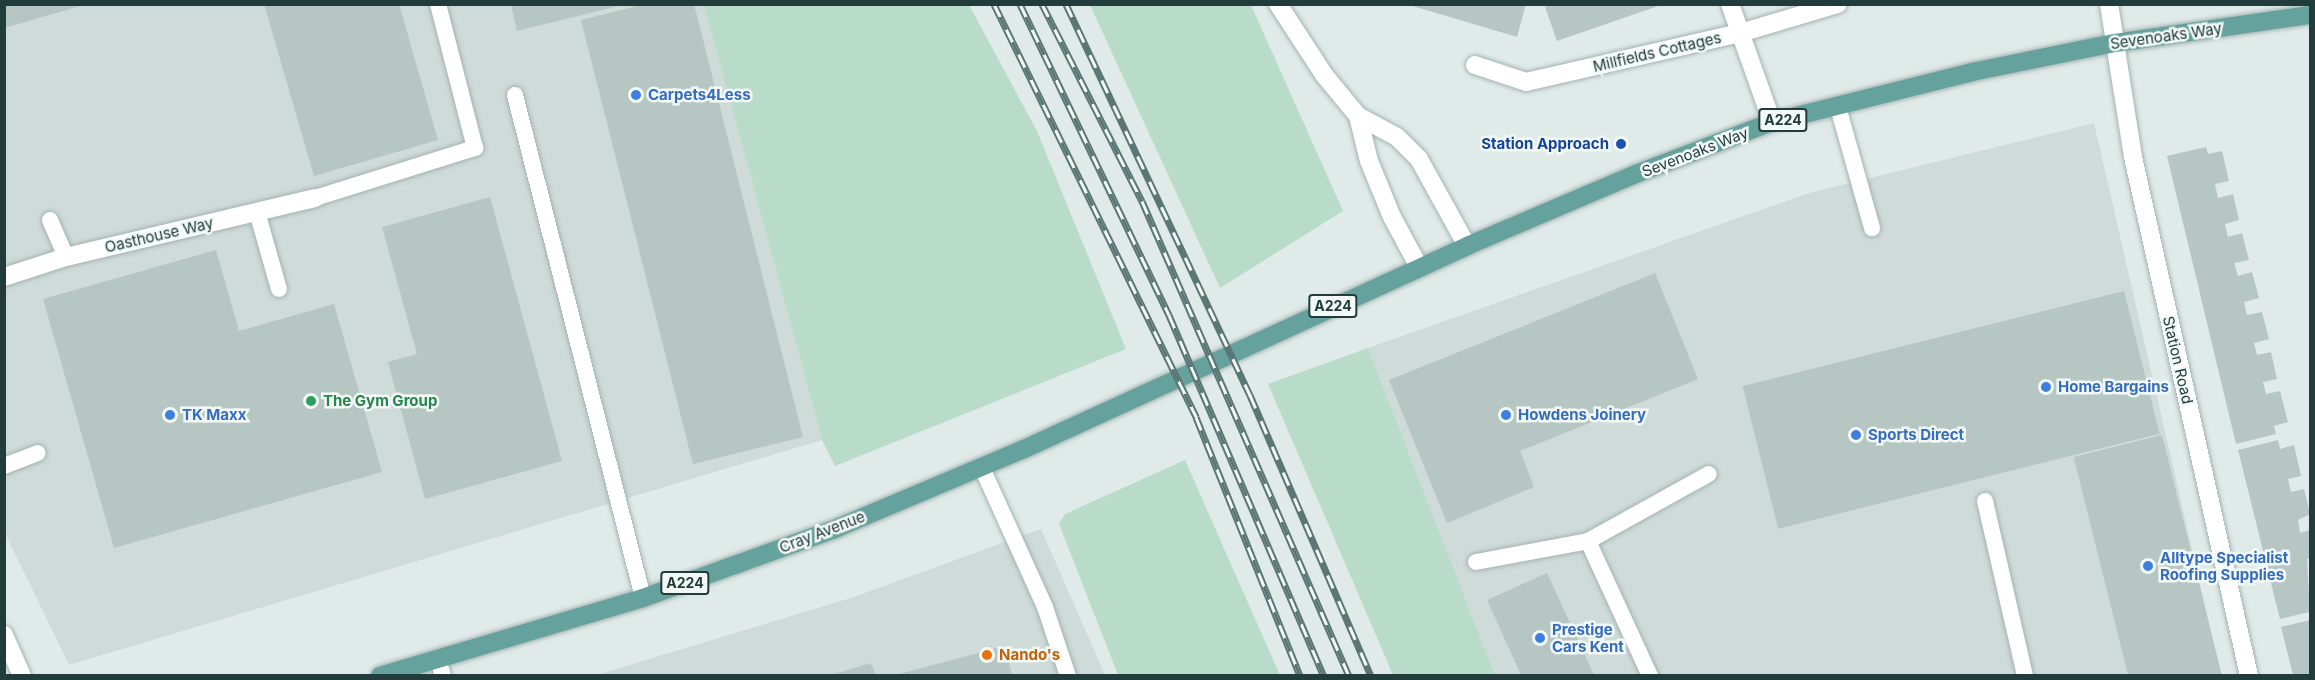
<!DOCTYPE html>
<style>
body{margin:0}
#map{position:relative;width:2315px;height:680px;overflow:hidden;background:#e0ebe9;font-family:Inter,sans-serif}
div>[style]{position:absolute}
[style*='--x']{left:calc(var(--x)*1px);top:calc(var(--y)*1px);width:calc(var(--w)*1px);rotate:calc(var(--a)*1deg)}
.built>*{inset:0;background:#cfdbd8}
.green>*{inset:0;background:#b9dcca}
.building>*{inset:0;background:#b6c6c2;transform-origin:0 0}
.roads{filter:drop-shadow(0 0 2px #a3b3b1) drop-shadow(0 0 2px #a3b3b1)}
.service>*{height:16px;margin:-8px;padding:0 8px;transform-origin:8px;border-radius:8px;background:#fff}
.minor>*{height:18px;margin:-9px;padding:0 9px;transform-origin:9px;border-radius:9px;background:#fff}
.tertiary>*{height:18px;margin:-9px;padding:0 9px;transform-origin:9px;border-radius:9px;background:#fff}
.secondary>*{height:18px;margin:-9px;padding:0 9px;transform-origin:9px;border-radius:9px;background:#fff}
.primary>*{height:18px;margin:-9px;padding:0 9px;transform-origin:9px;border-radius:9px;background:#65a19d}
.rail>*{height:7px;margin-top:-3.5px;transform-origin:0;background:repeating-linear-gradient(90deg,#f1f8f6 0 14px,#5b7775 0 28px);box-sizing:border-box;border-block:2px solid #5b7775}
.dots>*{width:16px;height:16px;translate:-50% -50%;box-sizing:border-box;border:3px solid #f1f8f6;border-radius:50%}
span{translate:-50% -50%;white-space:nowrap;text-align:center;line-height:1.15;-webkit-text-stroke:5px #f1f8f6;paint-order:stroke}
.shield-label span{padding:2px 4px;background:#f1f8f6;border:2px solid;border-radius:4px;-webkit-text-stroke-width:0}
.shield-label{font-size:14px;color:#213c3a;font-weight:700}
.street-label{font-size:15px;color:#213c3a}
.shop-label{font-size:15px;color:#366cbe;font-weight:700}
.left{translate:0 -50%;text-align:left}
.transit-label{font-size:15px;color:#164399;font-weight:700}
.right{translate:-100% -50%;text-align:right}
.leisure-label{font-size:15px;color:#27864d;font-weight:700}
.food-label{font-size:15px;color:#c56008;font-weight:700}
.frame{position:absolute;inset:0;border:6px solid #213c3a;pointer-events:none}
</style>
<div id="map">
<div class="built">
<i style="clip-path:polygon(5px 5px,704px 5px,822px 440px,69px 665px,5px 533px)"></i>
<i style="clip-path:polygon(2094px 123px,2221px 675px,1495px 675px,1368px 348px,1809px 193px)"></i>
<i style="clip-path:polygon(1041px 529px,1105px 675px,593px 676px,854px 597px)"></i>
</div>
<div class="green">
<i style="clip-path:polygon(704px 5px,969px 5px,1037px 131px,1126px 349px,835px 466px,822px 440px)"></i>
<i style="clip-path:polygon(1090px 5px,1251px 5px,1343px 211px,1220px 288px)"></i>
<i style="clip-path:polygon(1368px 348px,1495px 675px,1393px 675px,1268px 384px)"></i>
<i style="clip-path:polygon(1185px 460px,1280px 675px,1118px 675px,1059px 524px,1065px 514px)"></i>
</div>
<div class="building">
<i style="clip-path:polygon(4px 4px,84px 4px,84px 5px,4px 28px)"></i>
<i style="clip-path:polygon(264px 4px,399px 4px,438px 140px,314px 176px)"></i>
<i style="clip-path:polygon(511px 4px,622px 4px,622px 5px,517px 31px)"></i>
<i style="clip-path:polygon(645px 4px,694px 4px,803px 437px,693px 464px,581px 20px)"></i>
<i style="clip-path:polygon(1406px 4px,1526px 4px,1517px 37px)"></i>
<i style="clip-path:polygon(1552px 4px,1660px 4px,1661px 5px,1557px 41px,1545px 7px)"></i>
<i style="clip-path:polygon(2206px 147px,2208px 154px,2222px 151px,2229px 181px,2215px 184px,2218px 198px,2233px 194px,2239px 220px,2225px 224px,2228px 237px,2242px 233px,2249px 260px,2234px 263px,2238px 276px,2252px 272px,2259px 298px,2244px 302px,2247px 315px,2262px 312px,2269px 339px,2254px 343px,2257px 355px,2271px 352px,2277px 379px,2263px 382px,2266px 394px,2280px 391px,2288px 422px,2274px 426px,2276px 434px,2236px 444px,2167px 156px)"></i>
<i style="clip-path:polygon(490px 197px,562px 461px,425px 499px,388px 362px,417px 354px,382px 227px)"></i>
<i style="clip-path:polygon(216px 250px,239px 331px,334px 304px,382px 472px,114px 548px,43px 299px)"></i>
<i style="clip-path:polygon(1655px 273px,1698px 379px,1520px 451px,1534px 487px,1447px 523px,1389px 380px)"></i>
<i style="left:2124px;top:291px;width:147px;height:393px;rotate:76deg"></i>
<i style="left:2162px;top:435px;width:247px;height:91px;rotate:76deg"></i>
<i style="clip-path:polygon(2278px 440px,2280px 449px,2294px 445px,2301px 476px,2288px 479px,2291px 492px,2304px 489px,2310px 514px,2298px 520px,2300px 533px,2310px 530px,2310px 558px,2307px 559px,2310px 612px,2280px 619px,2238px 450px)"></i>
<i style="clip-path:polygon(1547px 573px,1594px 675px,1521px 675px,1487px 600px)"></i>
<i style="clip-path:polygon(2310px 620px,2310px 675px,2293px 675px,2281px 627px)"></i>
<i style="clip-path:polygon(1005px 646px,1012px 675px,895px 675px)"></i>
<i style="clip-path:polygon(871px 663px,876px 675px,831px 675px)"></i>
</div>
<div class="roads">
<div class="service">
<i style="--x:515;--y:95;--w:519;--a:75.72"></i>
<i style="--x:1838;--y:107;--w:126;--a:74.3"></i>
<i style="--x:315;--y:198;--w:168;--a:-17.4"></i>
<i style="--x:475;--y:148;--w:149;--a:-104.4"></i>
<i style="--x:257;--y:212;--w:80;--a:74.1"></i>
<i style="--x:50;--y:220;--w:40;--a:66.6"></i>
<i style="--x:4;--y:466;--w:36;--a:-21"></i>
<i style="--x:982;--y:468;--w:153;--a:65.6"></i>
<i style="--x:1045;--y:607;--w:73;--a:71.6"></i>
<i style="--x:1985;--y:501;--w:180;--a:77.1"></i>
<i style="--x:1588;--y:541;--w:149;--a:65.3"></i>
<i style="--x:1476;--y:562;--w:114;--a:-10.6"></i>
<i style="--x:1588;--y:541;--w:138;--a:-29"></i>
<i style="--x:438;--y:659;--w:18;--a:74"></i>
</div>
<div class="minor">
<i style="--x:1278;--y:4;--w:86;--a:56.9"></i>
<i style="--x:1325;--y:76;--w:52;--a:50.5"></i>
<i style="--x:1358;--y:116;--w:44;--a:28.3"></i>
<i style="--x:1397;--y:137;--w:31;--a:45"></i>
<i style="--x:1419;--y:159;--w:99;--a:61.1"></i>
<i style="--x:1730;--y:4;--w:125;--a:70.4"></i>
<i style="--x:1475;--y:65;--w:54;--a:18.4"></i>
<i style="--x:1526;--y:82;--w:220;--a:-12.9"></i>
<i style="--x:1740;--y:33;--w:102;--a:-16.5"></i>
<i style="--x:1358;--y:116;--w:46;--a:76.3"></i>
<i style="--x:1369;--y:161;--w:61;--a:67.7"></i>
<i style="--x:1392;--y:217;--w:57;--a:61.6"></i>
<i style="--x:4;--y:277;--w:65;--a:-17.9"></i>
<i style="--x:66;--y:257;--w:256;--a:-13.3"></i>
<i style="--x:4;--y:635;--w:45;--a:66.3"></i>
</div>
<div class="tertiary">
<i style="--x:2109;--y:4;--w:39;--a:81"></i>
</div>
<div class="secondary">
<i style="--x:2115;--y:43;--w:115;--a:81"></i>
<i style="--x:2133;--y:157;--w:532;--a:77.4"></i>
</div>
<div class="primary">
<i style="--x:380;--y:676;--w:274;--a:-16.5"></i>
<i style="--x:643;--y:598;--w:206;--a:-19.8"></i>
<i style="--x:837;--y:528;--w:201;--a:-22.9"></i>
<i style="--x:1022;--y:450;--w:490;--a:-24.6"></i>
<i style="--x:1467;--y:246;--w:184;--a:-23.1"></i>
<i style="--x:1636;--y:174;--w:146;--a:-20.9"></i>
<i style="--x:1772;--y:122;--w:206;--a:-14"></i>
<i style="--x:1972;--y:72;--w:146;--a:-11.5"></i>
<i style="--x:2115;--y:43;--w:197;--a:-8.2"></i>
</div>
</div>
<div class="rail">
<i style="--x:994;--y:4;--w:460;--a:63.9"></i>
<i style="--x:1196;--y:417;--w:279;--a:68.1"></i>
<i style="--x:1020;--y:4;--w:345;--a:64.4"></i>
<i style="--x:1169;--y:315;--w:393;--a:66.8"></i>
<i style="--x:1042;--y:4;--w:221;--a:63.1"></i>
<i style="--x:1142;--y:201;--w:518;--a:66.45"></i>
<i style="--x:1066;--y:4;--w:432;--a:64.8"></i>
<i style="--x:1250;--y:395;--w:306;--a:66.7"></i>
</div>
<div class="dots">
<i style="left:636px;top:95px;background:#3f7fe0"></i>
<i style="left:1621px;top:144px;background:#1a4fb4"></i>
<i style="left:2046px;top:387px;background:#3f7fe0"></i>
<i style="left:311px;top:401px;background:#2e9e5b"></i>
<i style="left:170px;top:415px;background:#3f7fe0"></i>
<i style="left:1506px;top:415px;background:#3f7fe0"></i>
<i style="left:1856px;top:435px;background:#3f7fe0"></i>
<i style="left:2148px;top:566px;background:#3f7fe0"></i>
<i style="left:1540px;top:638px;background:#3f7fe0"></i>
<i style="left:987px;top:655px;background:#e8710a"></i>
</div>
<div class="shield-label">
<span style="left:1783px;top:120px">A224</span>
<span style="left:1333px;top:306px">A224</span>
<span style="left:685px;top:583px">A224</span>
</div>
<div class="street-label">
<span style="left:2166px;top:36px;rotate:-8deg">Sevenoaks Way</span>
<span style="left:1657px;top:52px;rotate:-13deg">Millfields Cottages</span>
<span style="left:1695px;top:152px;rotate:-21deg">Sevenoaks Way</span>
<span style="left:159px;top:235px;rotate:-13deg">Oasthouse Way</span>
<span style="left:2178px;top:360px;rotate:77deg">Station Road</span>
<span style="left:822px;top:532px;rotate:-21deg">Cray Avenue</span>
</div>
<div class="shop-label">
<span class="left" style="left:648px;top:95px">Carpets4Less</span>
<span class="left" style="left:2058px;top:387px">Home Bargains</span>
<span class="left" style="left:182px;top:415px">TK Maxx</span>
<span class="left" style="left:1518px;top:415px">Howdens Joinery</span>
<span class="left" style="left:1868px;top:435px">Sports Direct</span>
<span class="left" style="left:2160px;top:566px">Alltype Specialist<br>Roofing Supplies</span>
<span class="left" style="left:1552px;top:638px">Prestige<br>Cars Kent</span>
</div>
<div class="transit-label">
<span class="right" style="left:1609px;top:144px">Station Approach</span>
</div>
<div class="leisure-label">
<span class="left" style="left:323px;top:401px">The Gym Group</span>
</div>
<div class="food-label">
<span class="left" style="left:999px;top:655px">Nando's</span>
</div>
<div class="frame"></div>
</div>
